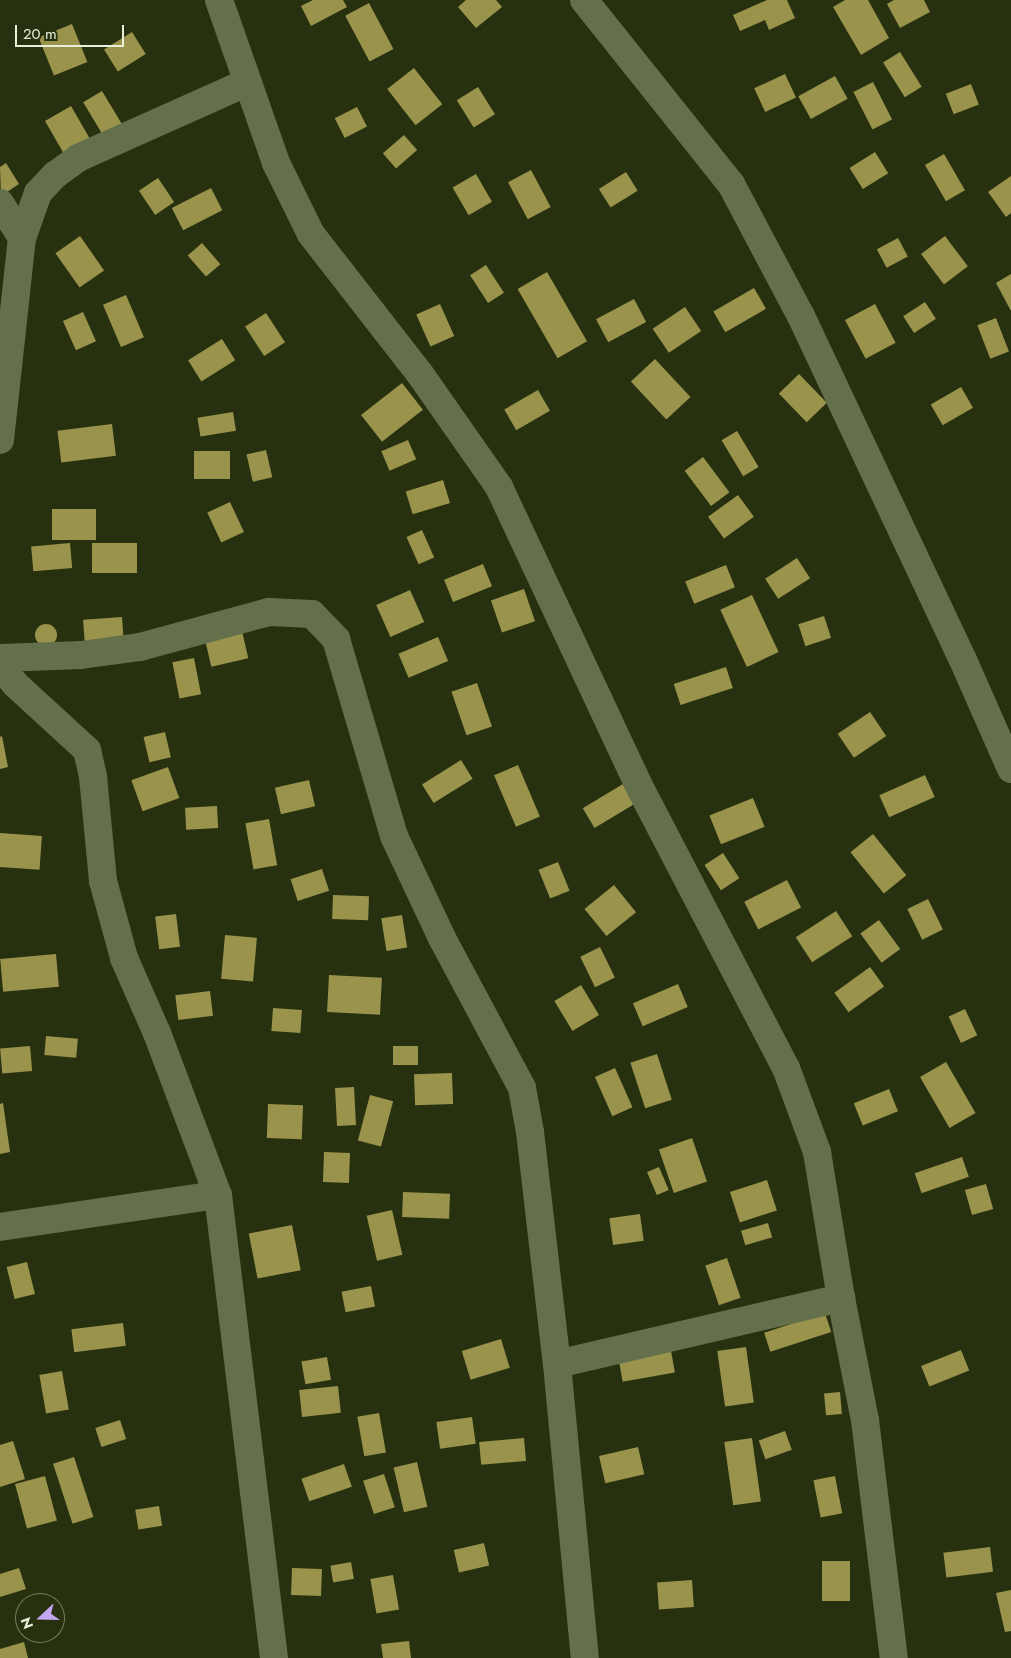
<!DOCTYPE html>
<style>
body{margin:0}
#map{position:relative;width:1011px;height:1658px;overflow:hidden;background:#27310f;font-family:Jost,sans-serif}
div>[style]{position:absolute}
[style*='--x']{left:calc(var(--x)*1px);top:calc(var(--y)*1px);width:calc(var(--w)*1px);rotate:calc(var(--a)*1deg)}
.building>*{inset:0;background:#9a934c;transform-origin:0 0}
.round{border-radius:50%}
.minor>*{height:28px;margin:-14px;padding:0 14px;transform-origin:14px;border-radius:14px;background:#64704c}
span{translate:-50% -50%;white-space:nowrap;text-align:center;line-height:1.15;-webkit-text-stroke:5px #27310f;paint-order:stroke}
.north{position:absolute;left:15px;top:1593px;width:50px;height:50px;box-sizing:border-box;background:#27310f;border:1px solid #747d61;border-radius:50%;rotate:249deg;font-size:14px;font-weight:700;line-height:20px;text-align:center;color:#e8efdb}
.north::after{content:'';display:block;margin:auto;width:18px;height:22px;background:#c5a6f0;clip-path:polygon(50% 0,100% 100%,50% 72%,0 100%)}
.scale{position:absolute;left:15px;top:25px;width:109px;height:22px;box-sizing:border-box;border:2px solid #e8efdb;border-top:0;padding-left:6px;font-size:15px;line-height:18px;white-space:nowrap;color:#e8efdb;-webkit-text-stroke:4px #27310f;paint-order:stroke}
</style>
<div id="map">
<div class="building">
<i style="clip-path:polygon(313px 0,343px 0,347px 7px,311px 26px,301px 6px)"></i>
<i style="clip-path:polygon(466px 0,496px 0,502px 7px,476px 28px,458px 7px)"></i>
<i style="clip-path:polygon(767px 0,787px 0,795px 18px,769px 30px,765px 20px,740px 31px,733px 15px)"></i>
<i style="clip-path:polygon(845px 0,868px 0,889px 38px,861px 55px,833px 7px)"></i>
<i style="clip-path:polygon(894px 0,924px 0,930px 12px,900px 28px,887px 4px)"></i>
<i style="left:369px;top:3px;width:52px;height:27px;rotate:62deg"></i>
<i style="left:72px;top:24px;width:41px;height:36px;rotate:68deg"></i>
<i style="left:132px;top:32px;width:26px;height:33px;rotate:58deg"></i>
<i style="left:900px;top:52px;width:41px;height:20px;rotate:58deg"></i>
<i style="left:414px;top:68px;width:46px;height:34px;rotate:52deg"></i>
<i style="left:785px;top:74px;width:26px;height:34px;rotate:65deg"></i>
<i style="left:835px;top:76px;width:26px;height:42px;rotate:61deg"></i>
<i style="left:873px;top:82px;width:42px;height:22px;rotate:63deg"></i>
<i style="left:971px;top:84px;width:22px;height:27px;rotate:69deg"></i>
<i style="left:478px;top:87px;width:32px;height:25px;rotate:58deg"></i>
<i style="left:102px;top:91px;width:47px;height:22px;rotate:59deg"></i>
<i style="left:71px;top:106px;width:43px;height:30px;rotate:60deg"></i>
<i style="left:357px;top:107px;width:22px;height:25px;rotate:63deg"></i>
<i style="left:404px;top:135px;width:20px;height:28px;rotate:49deg"></i>
<i style="left:875px;top:152px;width:25px;height:30px;rotate:58deg"></i>
<i style="left:944px;top:154px;width:42px;height:22px;rotate:60deg"></i>
<i style="clip-path:polygon(6px 163px,19px 184px,1px 196px,0 167px)"></i>
<i style="left:531px;top:170px;width:42px;height:26px;rotate:62deg"></i>
<i style="left:626px;top:172px;width:22px;height:32px;rotate:58deg"></i>
<i style="left:476px;top:174px;width:32px;height:27px;rotate:60deg"></i>
<i style="clip-path:polygon(1011px 176px,1011px 213px,1006px 217px,988px 192px)"></i>
<i style="left:158px;top:178px;width:29px;height:23px;rotate:56deg"></i>
<i style="left:211px;top:188px;width:25px;height:44px;rotate:63deg"></i>
<i style="left:80px;top:236px;width:42px;height:30px;rotate:55deg"></i>
<i style="left:945px;top:236px;width:38px;height:30px;rotate:53deg"></i>
<i style="left:898px;top:238px;width:21px;height:24px;rotate:62deg"></i>
<i style="left:202px;top:243px;width:28px;height:19px;rotate:49deg"></i>
<i style="left:486px;top:265px;width:33px;height:19px;rotate:57deg"></i>
<i style="left:547px;top:272px;width:80px;height:34px;rotate:60deg"></i>
<i style="clip-path:polygon(1011px 274px,1011px 311px,996px 283px)"></i>
<i style="left:754px;top:288px;width:24px;height:47px;rotate:60deg"></i>
<i style="left:126px;top:295px;width:46px;height:25px;rotate:67deg"></i>
<i style="left:634px;top:299px;width:26px;height:43px;rotate:62deg"></i>
<i style="left:925px;top:302px;width:20px;height:26px;rotate:57deg"></i>
<i style="left:440px;top:304px;width:35px;height:26px;rotate:66deg"></i>
<i style="left:875px;top:304px;width:44px;height:34px;rotate:62deg"></i>
<i style="left:685px;top:307px;width:29px;height:39px;rotate:56deg"></i>
<i style="left:83px;top:312px;width:32px;height:22px;rotate:66deg"></i>
<i style="left:266px;top:313px;width:35px;height:25px;rotate:57deg"></i>
<i style="left:996px;top:318px;width:36px;height:20px;rotate:69deg"></i>
<i style="left:222px;top:339px;width:25px;height:40px;rotate:58deg"></i>
<i style="left:655px;top:359px;width:52px;height:33px;rotate:47deg"></i>
<i style="left:799px;top:374px;width:40px;height:28px;rotate:46deg"></i>
<i style="left:402px;top:383px;width:34px;height:52px;rotate:52deg"></i>
<i style="left:961px;top:387px;width:24px;height:35px;rotate:60deg"></i>
<i style="left:538px;top:390px;width:24px;height:39px;rotate:60deg"></i>
<i style="left:233px;top:412px;width:19px;height:36px;rotate:81deg"></i>
<i style="left:112px;top:424px;width:32px;height:55px;rotate:83deg"></i>
<i style="left:737px;top:431px;width:42px;height:18px;rotate:59deg"></i>
<i style="left:408px;top:440px;width:21px;height:29px;rotate:67deg"></i>
<i style="left:266px;top:450px;width:28px;height:20px;rotate:77deg"></i>
<i style="left:194px;top:451px;width:36px;height:28px"></i>
<i style="left:703px;top:457px;width:44px;height:23px;rotate:53deg"></i>
<i style="left:443px;top:480px;width:24px;height:39px;rotate:73deg"></i>
<i style="left:738px;top:495px;width:27px;height:37px;rotate:54deg"></i>
<i style="left:230px;top:502px;width:33px;height:25px;rotate:65deg"></i>
<i style="left:52px;top:509px;width:44px;height:31px"></i>
<i style="left:422px;top:530px;width:30px;height:17px;rotate:66deg"></i>
<i style="left:70px;top:543px;width:25px;height:39px;rotate:85deg"></i>
<i style="left:137px;top:543px;width:30px;height:45px;rotate:90deg"></i>
<i style="left:797px;top:558px;width:24px;height:38px;rotate:57deg"></i>
<i style="left:483px;top:564px;width:24px;height:42px;rotate:68deg"></i>
<i style="left:726px;top:565px;width:24px;height:44px;rotate:68deg"></i>
<i style="left:524px;top:589px;width:34px;height:35px;rotate:71deg"></i>
<i style="left:410px;top:590px;width:35px;height:37px;rotate:66deg"></i>
<i style="left:752px;top:595px;width:63px;height:35px;rotate:65deg"></i>
<i style="left:824px;top:616px;width:23px;height:27px;rotate:72deg"></i>
<i style="left:122px;top:617px;width:30px;height:39px;rotate:86deg"></i>
<i class="round" style="left:35px;top:624px;width:22px;height:22px"></i>
<i style="left:242px;top:631px;width:28px;height:38px;rotate:77deg"></i>
<i style="left:438px;top:637px;width:26px;height:43px;rotate:67deg"></i>
<i style="left:194px;top:658px;width:37px;height:22px;rotate:79deg"></i>
<i style="left:726px;top:667px;width:22px;height:55px;rotate:72deg"></i>
<i style="left:477px;top:683px;width:46px;height:27px;rotate:71deg"></i>
<i style="left:870px;top:712px;width:29px;height:39px;rotate:56deg"></i>
<i style="left:165px;top:732px;width:26px;height:22px;rotate:77deg"></i>
<i style="clip-path:polygon(2px 736px,8px 767px,0 769px,0 737px)"></i>
<i style="left:461px;top:760px;width:22px;height:46px;rotate:58deg"></i>
<i style="left:518px;top:765px;width:56px;height:26px;rotate:67deg"></i>
<i style="left:168px;top:767px;width:33px;height:39px;rotate:70deg"></i>
<i style="left:925px;top:775px;width:24px;height:50px;rotate:66deg"></i>
<i style="left:309px;top:780px;width:27px;height:35px;rotate:77deg"></i>
<i style="left:623px;top:784px;width:23px;height:47px;rotate:59deg"></i>
<i style="left:753px;top:798px;width:31px;height:47px;rotate:68deg"></i>
<i style="left:217px;top:806px;width:22px;height:32px;rotate:87deg"></i>
<i style="left:269px;top:819px;width:47px;height:24px;rotate:80deg"></i>
<i style="left:0;top:833px;width:42px;height:34px;rotate:4deg"></i>
<i style="left:873px;top:834px;width:53px;height:29px;rotate:51deg"></i>
<i style="left:723px;top:853px;width:30px;height:22px;rotate:57deg"></i>
<i style="left:558px;top:862px;width:31px;height:21px;rotate:68deg"></i>
<i style="left:322px;top:869px;width:23px;height:33px;rotate:72deg"></i>
<i style="left:787px;top:880px;width:31px;height:48px;rotate:63deg"></i>
<i style="left:614px;top:885px;width:35px;height:38px;rotate:51deg"></i>
<i style="left:333px;top:895px;width:36px;height:24px;rotate:2deg"></i>
<i style="left:928px;top:899px;width:34px;height:23px;rotate:64deg"></i>
<i style="left:836px;top:911px;width:30px;height:48px;rotate:57deg"></i>
<i style="left:176px;top:914px;width:33px;height:21px;rotate:83deg"></i>
<i style="left:402px;top:915px;width:33px;height:21px;rotate:81deg"></i>
<i style="left:879px;top:920px;width:36px;height:23px;rotate:54deg"></i>
<i style="left:225px;top:935px;width:32px;height:44px;rotate:5deg"></i>
<i style="left:600px;top:947px;width:34px;height:22px;rotate:64deg"></i>
<i style="left:56px;top:954px;width:33px;height:56px;rotate:85deg"></i>
<i style="left:870px;top:967px;width:24px;height:44px;rotate:54deg"></i>
<i style="left:329px;top:975px;width:53px;height:37px;rotate:3deg"></i>
<i style="left:678px;top:984px;width:25px;height:49px;rotate:67deg"></i>
<i style="left:581px;top:985px;width:35px;height:31px;rotate:59deg"></i>
<i style="left:210px;top:991px;width:25px;height:35px;rotate:83deg"></i>
<i style="left:273px;top:1008px;width:29px;height:23px;rotate:4deg"></i>
<i style="left:965px;top:1009px;width:29px;height:18px;rotate:65deg"></i>
<i style="left:46px;top:1036px;width:32px;height:19px;rotate:5deg"></i>
<i style="left:30px;top:1046px;width:25px;height:30px;rotate:85deg"></i>
<i style="left:393px;top:1046px;width:25px;height:19px"></i>
<i style="left:657px;top:1054px;width:48px;height:28px;rotate:72deg"></i>
<i style="left:946px;top:1062px;width:59px;height:30px;rotate:60deg"></i>
<i style="left:615px;top:1068px;width:43px;height:22px;rotate:66deg"></i>
<i style="left:452px;top:1073px;width:31px;height:38px;rotate:88deg"></i>
<i style="left:354px;top:1087px;width:38px;height:19px;rotate:87deg"></i>
<i style="left:889px;top:1089px;width:24px;height:38px;rotate:68deg"></i>
<i style="left:370px;top:1095px;width:24px;height:47px;rotate:15deg"></i>
<i style="clip-path:polygon(3px 1103px,10px 1152px,0 1154px,0 1104px)"></i>
<i style="left:268px;top:1104px;width:35px;height:34px;rotate:2deg"></i>
<i style="left:692px;top:1138px;width:46px;height:35px;rotate:71deg"></i>
<i style="left:324px;top:1152px;width:26px;height:30px;rotate:2deg"></i>
<i style="left:962px;top:1157px;width:21px;height:50px;rotate:71deg"></i>
<i style="left:659px;top:1167px;width:25px;height:13px;rotate:67deg"></i>
<i style="left:767px;top:1180px;width:32px;height:39px;rotate:72deg"></i>
<i style="left:986px;top:1184px;width:26px;height:22px;rotate:74deg"></i>
<i style="left:403px;top:1192px;width:47px;height:25px;rotate:2deg"></i>
<i style="left:392px;top:1210px;width:46px;height:26px;rotate:77deg"></i>
<i style="left:640px;top:1214px;width:27px;height:31px;rotate:82deg"></i>
<i style="left:768px;top:1223px;width:15px;height:28px;rotate:74deg"></i>
<i style="left:292px;top:1225px;width:46px;height:44px;rotate:79deg"></i>
<i style="left:727px;top:1258px;width:42px;height:23px;rotate:71deg"></i>
<i style="left:27px;top:1262px;width:33px;height:21px;rotate:76deg"></i>
<i style="left:371px;top:1286px;width:21px;height:30px;rotate:79deg"></i>
<i style="left:825px;top:1313px;width:20px;height:64px;rotate:72deg"></i>
<i style="left:123px;top:1323px;width:23px;height:52px;rotate:83deg"></i>
<i style="left:501px;top:1339px;width:30px;height:41px;rotate:73deg"></i>
<i style="left:670px;top:1345px;width:28px;height:53px;rotate:80deg"></i>
<i style="left:746px;top:1347px;width:56px;height:29px;rotate:82deg"></i>
<i style="left:961px;top:1350px;width:22px;height:43px;rotate:68deg"></i>
<i style="left:327px;top:1357px;width:23px;height:26px;rotate:80deg"></i>
<i style="left:62px;top:1371px;width:39px;height:23px;rotate:80deg"></i>
<i style="left:338px;top:1386px;width:27px;height:39px;rotate:84deg"></i>
<i style="left:840px;top:1392px;width:22px;height:16px;rotate:85deg"></i>
<i style="left:379px;top:1413px;width:40px;height:22px;rotate:80deg"></i>
<i style="left:472px;top:1417px;width:27px;height:36px;rotate:82deg"></i>
<i style="left:120px;top:1420px;width:20px;height:26px;rotate:72deg"></i>
<i style="left:785px;top:1431px;width:20px;height:28px;rotate:70deg"></i>
<i style="left:524px;top:1438px;width:23px;height:45px;rotate:85deg"></i>
<i style="left:752px;top:1438px;width:64px;height:28px;rotate:82deg"></i>
<i style="clip-path:polygon(13px 1441px,25px 1479px,0 1487px,0 1445px)"></i>
<i style="left:638px;top:1447px;width:28px;height:40px;rotate:77deg"></i>
<i style="left:74px;top:1457px;width:63px;height:22px;rotate:72deg"></i>
<i style="left:417px;top:1462px;width:46px;height:24px;rotate:77deg"></i>
<i style="left:344px;top:1464px;width:24px;height:45px;rotate:71deg"></i>
<i style="left:384px;top:1474px;width:35px;height:22px;rotate:72deg"></i>
<i style="left:45px;top:1476px;width:46px;height:31px;rotate:75deg"></i>
<i style="left:835px;top:1476px;width:38px;height:22px;rotate:79deg"></i>
<i style="left:159px;top:1506px;width:20px;height:24px;rotate:81deg"></i>
<i style="left:484px;top:1543px;width:23px;height:31px;rotate:77deg"></i>
<i style="left:990px;top:1547px;width:25px;height:47px;rotate:83deg"></i>
<i style="left:822px;top:1561px;width:28px;height:40px"></i>
<i style="left:351px;top:1562px;width:17px;height:21px;rotate:80deg"></i>
<i style="clip-path:polygon(19px 1568px,26px 1589px,0 1597px,0 1574px)"></i>
<i style="left:292px;top:1568px;width:30px;height:27px;rotate:2deg"></i>
<i style="left:393px;top:1575px;width:35px;height:23px;rotate:80deg"></i>
<i style="left:692px;top:1580px;width:27px;height:35px;rotate:86deg"></i>
<i style="clip-path:polygon(1011px 1590px,1011px 1631px,1005px 1632px,996px 1593px)"></i>
<i style="clip-path:polygon(409px 1641px,411px 1658px,383px 1658px,381px 1644px)"></i>
<i style="clip-path:polygon(24px 1642px,28px 1658px,0 1658px,0 1649px)"></i>
</div>
<div class="minor">
<i style="--x:219;--y:0;--w:173;--a:70.7"></i>
<i style="--x:276;--y:163;--w:79;--a:63.8"></i>
<i style="--x:311;--y:234;--w:177;--a:52.1"></i>
<i style="--x:420;--y:374;--w:138;--a:55"></i>
<i style="--x:499;--y:487;--w:328;--a:64.9"></i>
<i style="--x:638;--y:784;--w:320;--a:62.5"></i>
<i style="--x:786;--y:1068;--w:90;--a:69.7"></i>
<i style="--x:817;--y:1152;--w:148;--a:80.7"></i>
<i style="--x:841;--y:1298;--w:124;--a:78.9"></i>
<i style="--x:865;--y:1420;--w:240;--a:83.1"></i>
<i style="--x:584;--y:0;--w:236;--a:51.4"></i>
<i style="--x:731;--y:184;--w:149;--a:62.1"></i>
<i style="--x:801;--y:316;--w:380;--a:64.8"></i>
<i style="--x:963;--y:660;--w:119;--a:66.2"></i>
<i style="--x:0;--y:203;--w:41;--a:57.8"></i>
<i style="--x:0;--y:440;--w:203;--a:-83.8"></i>
<i style="--x:22;--y:238;--w:48;--a:-70.4"></i>
<i style="--x:38;--y:193;--w:25;--a:-47"></i>
<i style="--x:55;--y:175;--w:29;--a:-36"></i>
<i style="--x:78;--y:158;--w:184;--a:-24.1"></i>
<i style="--x:0;--y:658;--w:81;--a:-2.1"></i>
<i style="--x:81;--y:655;--w:60;--a:-7.7"></i>
<i style="--x:140;--y:647;--w:134;--a:-15.2"></i>
<i style="--x:269;--y:612;--w:43;--a:2.7"></i>
<i style="--x:312;--y:614;--w:35;--a:46"></i>
<i style="--x:336;--y:639;--w:205;--a:73.6"></i>
<i style="--x:394;--y:836;--w:113;--a:64.8"></i>
<i style="--x:442;--y:938;--w:170;--a:61.9"></i>
<i style="--x:522;--y:1088;--w:45;--a:79.7"></i>
<i style="--x:530;--y:1132;--w:234;--a:83.4"></i>
<i style="--x:557;--y:1364;--w:295;--a:84.6"></i>
<i style="--x:0;--y:666;--w:23;--a:50"></i>
<i style="--x:15;--y:684;--w:98;--a:42.5"></i>
<i style="--x:87;--y:750;--w:28;--a:77"></i>
<i style="--x:93;--y:777;--w:104;--a:84.5"></i>
<i style="--x:103;--y:881;--w:80;--a:74.7"></i>
<i style="--x:124;--y:958;--w:82;--a:66.3"></i>
<i style="--x:157;--y:1033;--w:173;--a:69.4"></i>
<i style="--x:218;--y:1195;--w:466;--a:83.1"></i>
<i style="--x:0;--y:1227;--w:220;--a:-8.4"></i>
<i style="--x:557;--y:1364;--w:292;--a:-13.1"></i>
</div>
<div class="north">N</div>
<div class="scale">20 m</div>
</div>
